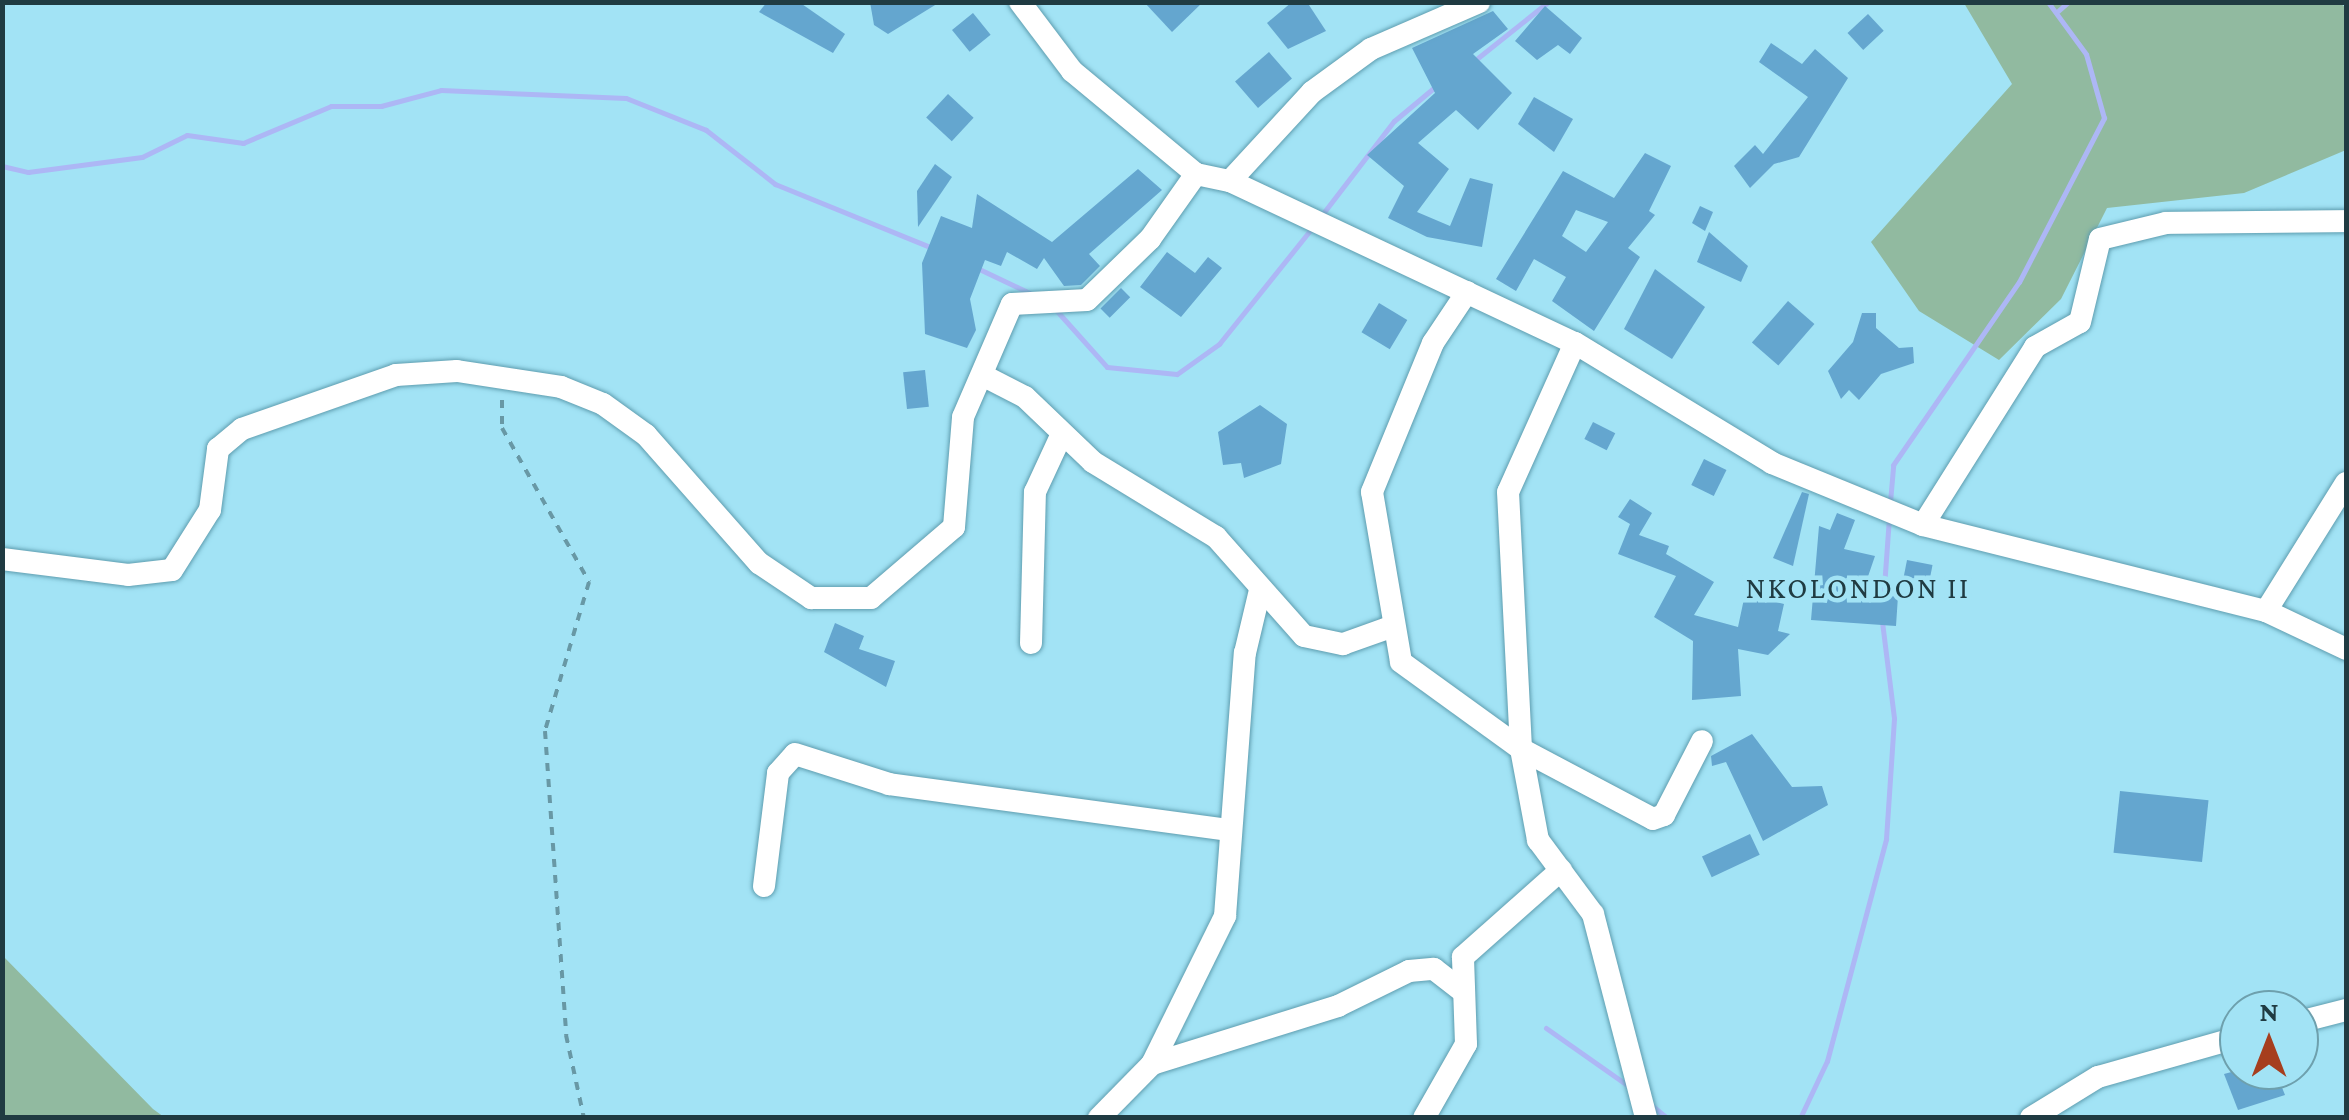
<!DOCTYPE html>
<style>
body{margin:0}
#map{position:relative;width:2349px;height:1120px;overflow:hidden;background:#a2e3f5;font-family:"Crimson Pro",serif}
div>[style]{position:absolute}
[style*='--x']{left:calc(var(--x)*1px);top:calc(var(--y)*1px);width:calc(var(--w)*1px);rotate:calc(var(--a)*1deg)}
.green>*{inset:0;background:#91baa0}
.stream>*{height:5px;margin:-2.5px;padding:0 2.5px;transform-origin:2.5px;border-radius:2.5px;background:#adb7f5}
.building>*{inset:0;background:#64a6cf;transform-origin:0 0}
.path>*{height:4px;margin-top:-2px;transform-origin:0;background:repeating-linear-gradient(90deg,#6898a5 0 8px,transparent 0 16px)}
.roads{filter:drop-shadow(0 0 2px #5e9daf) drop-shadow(0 0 2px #5e9daf)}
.minor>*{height:22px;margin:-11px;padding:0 11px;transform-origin:11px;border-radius:11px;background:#fff}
span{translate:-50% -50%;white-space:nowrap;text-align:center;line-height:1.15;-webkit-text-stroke:9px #a2e3f5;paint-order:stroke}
.quarter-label{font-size:30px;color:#203b42;letter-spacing:2.5px}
.frame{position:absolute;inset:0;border:5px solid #203b42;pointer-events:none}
.north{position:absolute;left:2219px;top:990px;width:100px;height:100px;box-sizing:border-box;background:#a2e3f5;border:2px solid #6ea0ad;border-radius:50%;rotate:0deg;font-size:28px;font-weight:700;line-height:40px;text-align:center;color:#203b42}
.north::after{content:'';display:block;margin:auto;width:35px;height:45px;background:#a63e1e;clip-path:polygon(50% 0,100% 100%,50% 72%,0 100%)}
</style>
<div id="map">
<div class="green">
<i style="clip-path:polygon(2339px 2px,2346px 8px,2346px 150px,2244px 193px,2107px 208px,2061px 299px,1999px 360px,1919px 311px,1871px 242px,2012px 84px,1964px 3px)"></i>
<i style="clip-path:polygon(3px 956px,153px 1109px,164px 1117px,3px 1117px)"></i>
</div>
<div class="stream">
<i style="--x:2058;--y:11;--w:13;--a:-42"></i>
<i style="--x:1474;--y:61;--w:95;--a:-38.6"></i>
<i style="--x:2;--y:166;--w:27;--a:13"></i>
<i style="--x:28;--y:172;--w:115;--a:-7.5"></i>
<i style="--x:142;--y:157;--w:50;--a:-26.1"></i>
<i style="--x:187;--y:135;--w:57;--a:8.1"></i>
<i style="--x:243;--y:143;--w:95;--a:-22.8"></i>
<i style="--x:331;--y:106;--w:50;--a:0"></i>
<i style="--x:381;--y:106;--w:62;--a:-14.9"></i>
<i style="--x:441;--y:90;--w:185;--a:2.5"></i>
<i style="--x:626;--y:98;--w:86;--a:21.8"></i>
<i style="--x:706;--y:130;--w:88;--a:38"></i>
<i style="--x:775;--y:184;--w:173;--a:22.1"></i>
<i style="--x:1321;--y:216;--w:120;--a:-52.5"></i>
<i style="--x:1394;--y:121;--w:55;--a:-39.8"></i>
<i style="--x:977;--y:268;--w:59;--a:25.3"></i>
<i style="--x:1056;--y:310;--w:76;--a:48.2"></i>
<i style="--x:1107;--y:367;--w:70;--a:5.7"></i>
<i style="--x:1177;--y:374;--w:52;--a:-35.5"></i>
<i style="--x:1219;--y:344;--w:147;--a:-51.3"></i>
<i style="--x:1890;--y:502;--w:37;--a:-85"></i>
<i style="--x:1893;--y:465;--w:222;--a:-55.5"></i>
<i style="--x:2019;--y:282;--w:185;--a:-62.6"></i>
<i style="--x:2104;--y:118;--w:66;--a:-105.7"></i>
<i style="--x:2086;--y:54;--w:64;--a:-126.2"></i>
<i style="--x:1883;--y:601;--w:83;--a:-85.9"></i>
<i style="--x:1546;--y:1028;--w:103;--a:35.1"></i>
<i style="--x:1650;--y:1104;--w:22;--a:39"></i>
<i style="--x:1800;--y:1118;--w:63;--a:-64.7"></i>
<i style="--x:1827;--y:1061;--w:230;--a:-75.1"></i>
<i style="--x:1886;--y:839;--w:121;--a:-86.2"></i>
<i style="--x:1894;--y:718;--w:97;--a:-97.1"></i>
</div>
<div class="building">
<i style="clip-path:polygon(767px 2px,799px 2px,845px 34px,833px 53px,759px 12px)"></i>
<i style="clip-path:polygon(870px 2px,940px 2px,888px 34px,874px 25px)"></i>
<i style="clip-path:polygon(1144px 2px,1203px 2px,1172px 32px)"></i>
<i style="clip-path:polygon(1292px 2px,1307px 2px,1326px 31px,1288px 49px,1267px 23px)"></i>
<i style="clip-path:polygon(1545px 6px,1582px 38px,1570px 54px,1558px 45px,1537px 60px,1515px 41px)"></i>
<i style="clip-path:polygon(1493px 11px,1508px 29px,1473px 54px,1512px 93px,1478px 130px,1456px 110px,1418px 143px,1449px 169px,1417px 212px,1450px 226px,1470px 178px,1493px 184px,1482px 247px,1427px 237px,1388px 218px,1404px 186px,1367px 155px,1435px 93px,1412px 48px)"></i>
<i style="left:973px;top:13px;width:28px;height:27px;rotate:51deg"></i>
<i style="left:1868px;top:14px;width:23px;height:28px;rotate:47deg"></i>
<i style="clip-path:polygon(1771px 43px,1802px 64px,1815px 49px,1848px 78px,1799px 157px,1774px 164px,1750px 188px,1734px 166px,1755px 145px,1763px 154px,1808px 97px,1759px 62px)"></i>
<i style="left:1269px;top:52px;width:35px;height:45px;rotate:49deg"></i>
<i style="left:948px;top:94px;width:35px;height:32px;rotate:43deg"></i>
<i style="clip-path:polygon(1534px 97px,1573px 119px,1554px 152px,1518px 124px)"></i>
<i style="clip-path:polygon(evenodd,1645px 153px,1671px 166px,1649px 211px,1655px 215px,1628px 248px,1640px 257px,1594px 331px,1552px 301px,1566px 277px,1534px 259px,1516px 291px,1496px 279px,1563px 171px,1614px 198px,1645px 153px,1576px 210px,1608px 222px,1586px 252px,1562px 236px,1576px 210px)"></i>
<i style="clip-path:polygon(935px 164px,952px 177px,918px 227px,917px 191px)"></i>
<i style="clip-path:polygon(1138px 169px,1162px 190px,1089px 254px,1100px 266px,1081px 285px,1064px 286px,1044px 258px,1037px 269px,1007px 252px,1001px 266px,985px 260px,970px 299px,976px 330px,967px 348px,925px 334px,922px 263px,941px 216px,972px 228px,977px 194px,1052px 242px)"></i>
<i style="clip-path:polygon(1700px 206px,1713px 212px,1705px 231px,1692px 223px)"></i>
<i style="clip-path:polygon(1709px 232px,1748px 266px,1741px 282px,1697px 262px)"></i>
<i style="clip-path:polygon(1167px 252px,1195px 273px,1208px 257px,1222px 268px,1181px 317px,1140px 287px)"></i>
<i style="clip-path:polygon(1655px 269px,1705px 307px,1672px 359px,1624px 329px)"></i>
<i style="left:1121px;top:288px;width:13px;height:29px;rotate:45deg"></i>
<i style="left:1788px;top:301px;width:35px;height:55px;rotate:41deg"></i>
<i style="left:1379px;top:303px;width:33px;height:34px;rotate:31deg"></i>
<i style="clip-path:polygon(1862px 313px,1876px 313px,1876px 328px,1899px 348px,1913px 347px,1914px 363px,1881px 374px,1859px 400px,1849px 390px,1841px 399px,1828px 371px,1853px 342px)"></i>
<i style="left:925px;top:370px;width:37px;height:22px;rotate:84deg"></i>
<i style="clip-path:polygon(1260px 405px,1287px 424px,1281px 464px,1244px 478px,1241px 463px,1223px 465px,1218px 432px)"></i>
<i style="left:1593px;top:422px;width:25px;height:19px;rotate:27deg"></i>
<i style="left:1704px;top:459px;width:25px;height:29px;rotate:26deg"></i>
<i style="clip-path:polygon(1802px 492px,1809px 494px,1793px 566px,1773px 558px)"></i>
<i style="clip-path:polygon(1630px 499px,1652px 513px,1639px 535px,1669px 546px,1666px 554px,1714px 582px,1694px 615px,1738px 627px,1745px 594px,1784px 604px,1778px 631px,1790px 634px,1768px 655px,1738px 649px,1741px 696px,1692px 700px,1693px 641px,1654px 617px,1676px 576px,1618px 554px,1630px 524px,1618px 517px)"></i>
<i style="clip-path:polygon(1837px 513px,1855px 520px,1844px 549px,1875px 556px,1862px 594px,1898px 596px,1896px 626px,1811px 620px,1819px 526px,1830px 530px)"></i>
<i style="left:1907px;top:560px;width:26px;height:24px;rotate:11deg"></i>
<i style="clip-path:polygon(835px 623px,864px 636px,859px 649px,895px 661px,886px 687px,824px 652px)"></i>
<i style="clip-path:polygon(1752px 734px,1792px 787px,1822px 786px,1828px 805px,1763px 841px,1726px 762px,1712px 766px,1711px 756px)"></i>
<i style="left:2120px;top:791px;width:89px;height:62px;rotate:6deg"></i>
<i style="left:1750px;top:834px;width:23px;height:53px;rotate:65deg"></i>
<i style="clip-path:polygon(2239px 1070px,2275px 1070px,2285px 1095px,2238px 1110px,2224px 1074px)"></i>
</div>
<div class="path">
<i style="--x:502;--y:400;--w:28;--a:90"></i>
<i style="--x:502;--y:428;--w:177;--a:60.5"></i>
<i style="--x:589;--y:582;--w:155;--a:106.5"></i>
<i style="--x:545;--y:731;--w:305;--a:86"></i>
<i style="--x:566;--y:1035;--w:85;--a:77.8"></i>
</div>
<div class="roads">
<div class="minor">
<i style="--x:1020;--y:2;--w:86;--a:53"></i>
<i style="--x:1072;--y:71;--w:161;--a:39.7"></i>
<i style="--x:1196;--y:174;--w:35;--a:12"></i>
<i style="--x:1230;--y:181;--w:381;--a:25.2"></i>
<i style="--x:1575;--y:343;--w:231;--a:31.3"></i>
<i style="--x:1772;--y:463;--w:163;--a:22.3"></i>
<i style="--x:1923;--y:525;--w:354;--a:14.1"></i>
<i style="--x:2266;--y:611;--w:89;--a:25.4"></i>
<i style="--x:1230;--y:181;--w:121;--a:-47.3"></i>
<i style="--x:1312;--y:92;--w:73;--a:-36.1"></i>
<i style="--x:1371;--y:49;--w:118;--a:-23.5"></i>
<i style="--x:1467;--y:292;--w:61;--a:123.7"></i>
<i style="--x:1433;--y:343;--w:161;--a:112.3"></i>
<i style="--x:1372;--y:492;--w:172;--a:80.3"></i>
<i style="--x:1401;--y:662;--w:148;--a:35.9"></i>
<i style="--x:1521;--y:749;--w:149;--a:27.9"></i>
<i style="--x:1653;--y:819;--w:12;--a:-20"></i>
<i style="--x:1664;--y:815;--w:83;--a:-62.8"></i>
<i style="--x:1575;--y:343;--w:163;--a:114.2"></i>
<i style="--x:1508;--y:492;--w:257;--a:87.1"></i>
<i style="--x:1521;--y:749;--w:93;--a:79.4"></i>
<i style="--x:1538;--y:840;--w:92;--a:53.4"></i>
<i style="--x:1593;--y:914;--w:211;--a:75.4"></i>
<i style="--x:984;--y:376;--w:46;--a:27.1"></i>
<i style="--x:1025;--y:397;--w:94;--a:43.7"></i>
<i style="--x:1093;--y:462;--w:144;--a:31.4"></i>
<i style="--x:1216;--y:537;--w:132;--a:48.4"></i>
<i style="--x:1304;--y:636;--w:40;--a:12"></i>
<i style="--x:1343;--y:644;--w:51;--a:-19.5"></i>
<i style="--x:1923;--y:525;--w:210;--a:-57.8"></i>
<i style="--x:2035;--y:347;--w:51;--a:-29.1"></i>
<i style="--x:2080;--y:322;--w:85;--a:-76.5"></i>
<i style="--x:2100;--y:239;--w:68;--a:-13.6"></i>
<i style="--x:2166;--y:223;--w:180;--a:-0.6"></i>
<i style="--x:2;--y:559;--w:127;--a:7.2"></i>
<i style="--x:128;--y:575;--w:44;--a:-6.5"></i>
<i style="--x:172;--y:570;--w:71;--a:-57.7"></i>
<i style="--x:210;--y:510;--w:62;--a:-82.5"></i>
<i style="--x:218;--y:449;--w:31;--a:-40"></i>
<i style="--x:242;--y:429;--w:163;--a:-19.3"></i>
<i style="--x:396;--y:375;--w:61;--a:-3.8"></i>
<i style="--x:457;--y:371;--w:105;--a:8.7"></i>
<i style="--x:561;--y:387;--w:45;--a:22"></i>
<i style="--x:603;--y:404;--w:53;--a:35.8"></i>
<i style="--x:646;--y:435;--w:171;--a:48.6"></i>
<i style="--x:759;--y:563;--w:63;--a:33.9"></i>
<i style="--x:811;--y:598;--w:60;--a:0"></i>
<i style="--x:871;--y:598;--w:109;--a:-40.5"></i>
<i style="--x:954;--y:527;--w:110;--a:-85.3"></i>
<i style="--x:963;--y:417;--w:123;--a:-66.6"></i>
<i style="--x:1012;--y:304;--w:75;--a:-3.1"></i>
<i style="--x:1087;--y:300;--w:88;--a:-44.1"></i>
<i style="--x:1150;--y:239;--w:80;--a:-54.7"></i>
<i style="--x:2266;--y:611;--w:151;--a:-58"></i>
<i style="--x:1031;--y:643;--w:151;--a:-88.5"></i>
<i style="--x:1035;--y:492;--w:60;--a:-65.2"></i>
<i style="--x:764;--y:886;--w:114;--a:-82.9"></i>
<i style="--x:778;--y:773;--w:25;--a:-48"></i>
<i style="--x:795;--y:754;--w:99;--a:17.7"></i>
<i style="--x:889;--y:784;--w:342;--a:7.7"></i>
<i style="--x:2299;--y:1022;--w:49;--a:-14.3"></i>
<i style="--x:1152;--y:1064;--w:165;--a:-63.7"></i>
<i style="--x:1225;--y:916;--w:264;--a:-85.7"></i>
<i style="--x:1245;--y:653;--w:65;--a:-76.6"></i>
<i style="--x:1099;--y:1118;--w:76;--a:-45.5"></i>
<i style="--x:1152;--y:1064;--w:195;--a:-17.3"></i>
<i style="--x:1338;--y:1006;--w:79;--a:-26.2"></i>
<i style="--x:1409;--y:971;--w:25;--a:-5"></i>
<i style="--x:1434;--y:969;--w:36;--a:38"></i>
<i style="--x:1424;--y:1118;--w:85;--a:-60.4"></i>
<i style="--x:1466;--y:1044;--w:87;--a:-92"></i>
<i style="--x:1463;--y:957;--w:131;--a:-41.6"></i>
<i style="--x:2031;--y:1118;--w:79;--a:-31.5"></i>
<i style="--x:2098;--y:1077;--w:147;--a:-15.8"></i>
</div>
</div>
<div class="quarter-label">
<span style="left:1858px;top:588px">NKOLONDON II</span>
</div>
<div class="frame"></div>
<div class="north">N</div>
</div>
